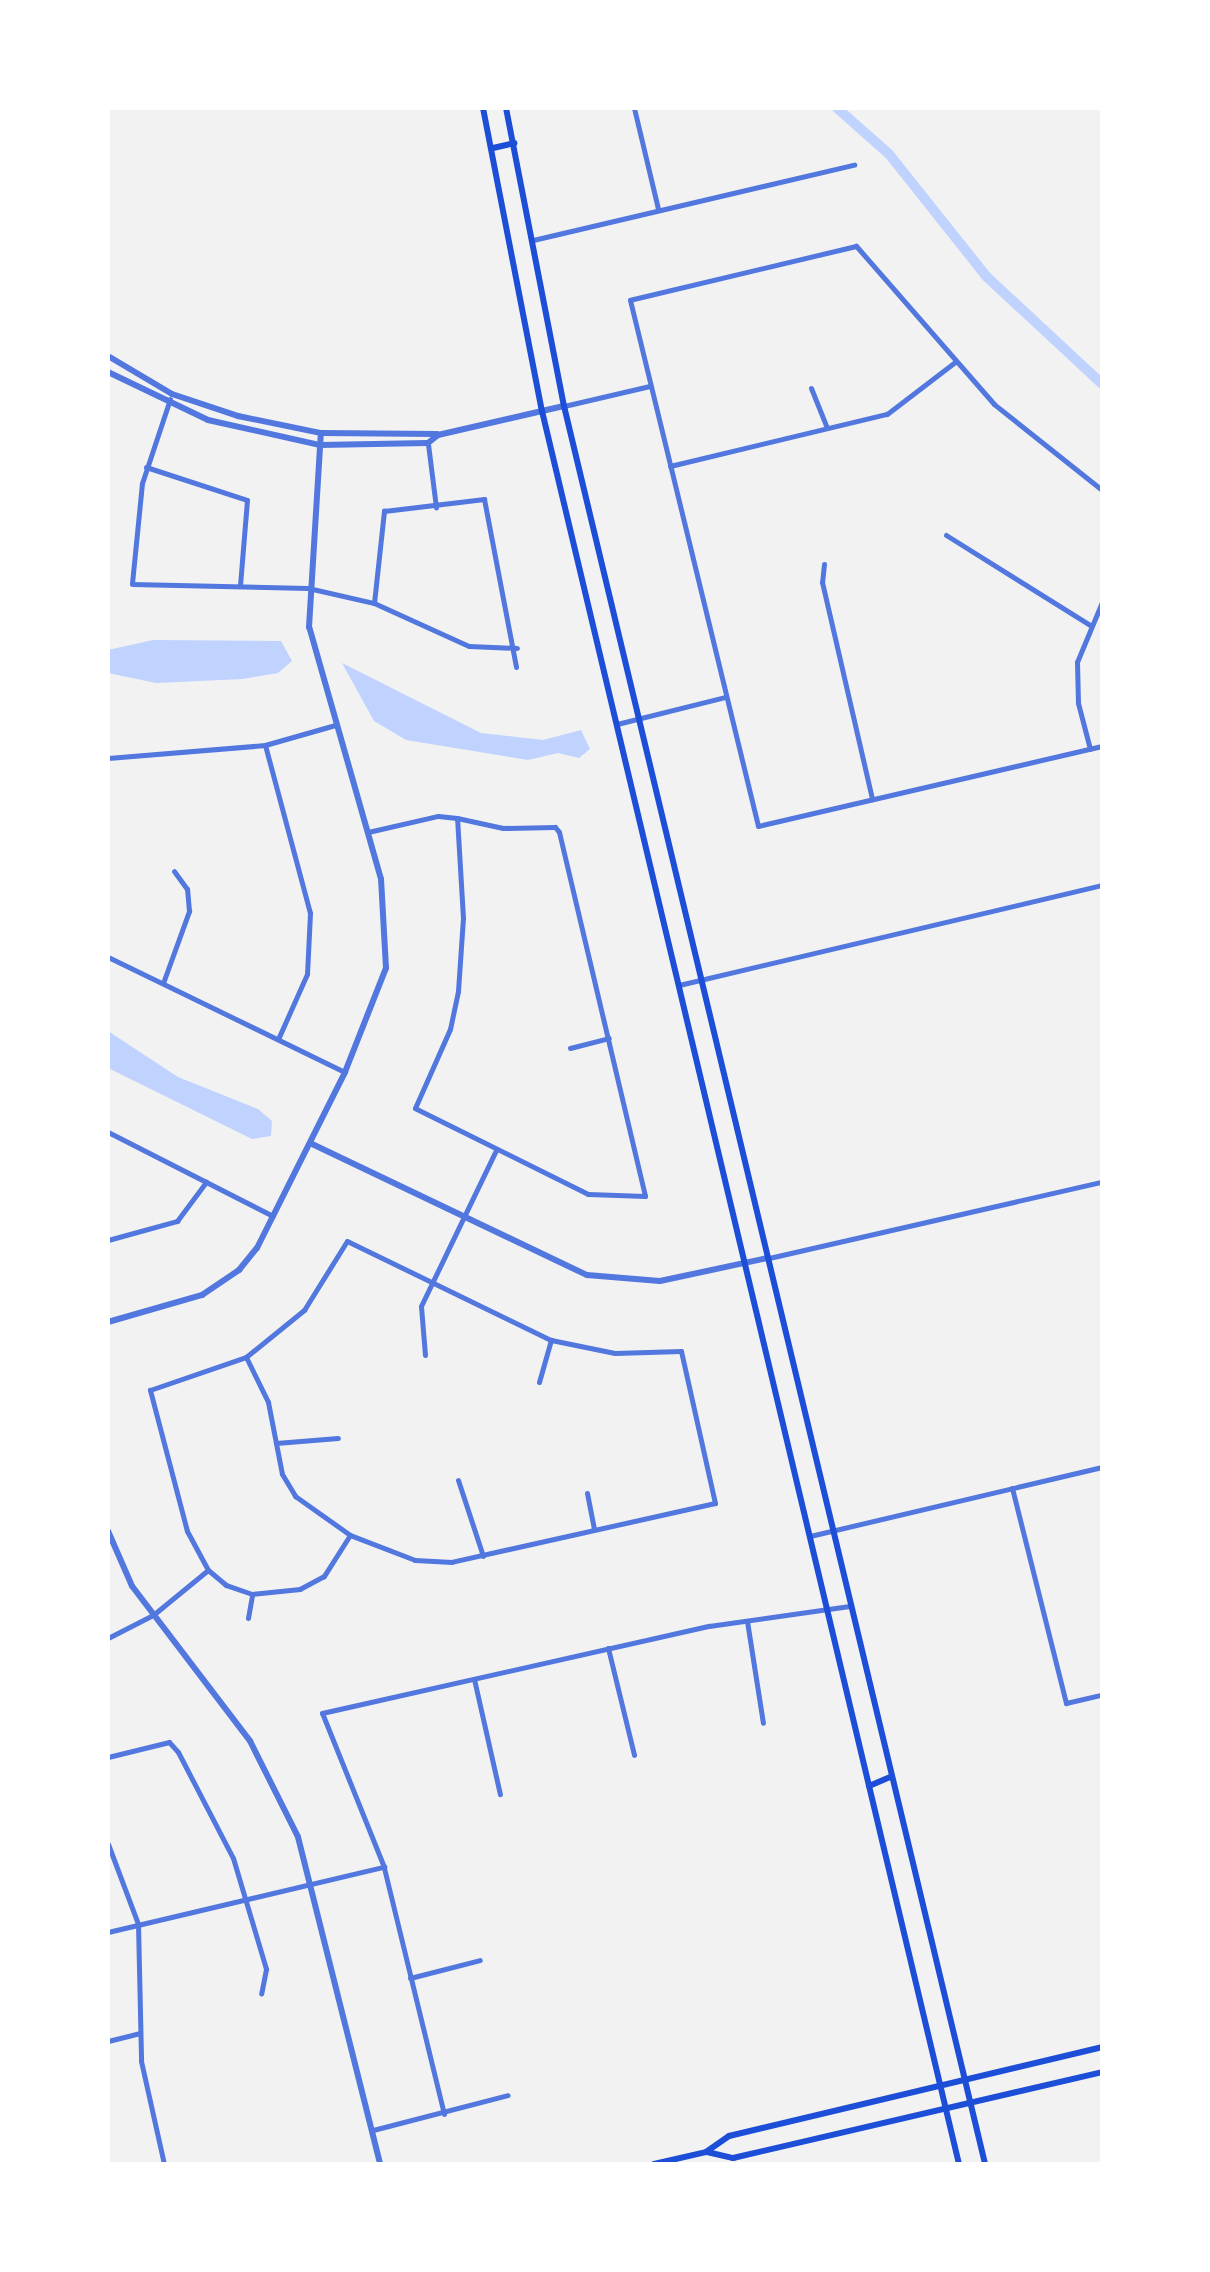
<!DOCTYPE html>
<style>
body{margin:0}
#map{position:relative;width:1210px;height:2272px;overflow:hidden;background:#f2f2f2;font-family:"PT Sans Narrow",sans-serif}
div>[style]{position:absolute}
[style*='--x']{left:calc(var(--x)*1px);top:calc(var(--y)*1px);width:calc(var(--w)*1px);rotate:calc(var(--a)*1deg)}
.water>*{inset:0;background:#bfd3fe}
.canal>*{height:10px;margin:-5px;padding:0 5px;transform-origin:5px;border-radius:5px;background:#bfd3fe}
.minor>*{height:5px;margin:-2.5px;padding:0 2.5px;transform-origin:2.5px;border-radius:2.5px;background:#5277de}
.tertiary>*{height:6px;margin:-3px;padding:0 3px;transform-origin:3px;border-radius:3px;background:#5277de}
.secondary>*{height:6px;margin:-3px;padding:0 3px;transform-origin:3px;border-radius:3px;background:#1d4ed8}
span{translate:-50% -50%;white-space:nowrap;text-align:center;line-height:1.15;-webkit-text-stroke:8px #fff;paint-order:stroke}
.frame{position:absolute;inset:0;border:110px solid #fff;pointer-events:none}
</style>
<div id="map">
<div class="water">
<i style="clip-path:polygon(153px 640px,281px 641px,292px 661px,278px 673px,243px 679px,156px 683px,108px 673px,108px 650px)"></i>
<i style="clip-path:polygon(342px 663px,481px 733px,543px 740px,581px 730px,590px 749px,579px 758px,558px 753px,528px 760px,406px 740px,374px 721px)"></i>
<i style="clip-path:polygon(108px 1031px,178px 1077px,258px 1109px,272px 1121px,271px 1136px,252px 1139px,108px 1068px)"></i>
</div>
<div class="canal">
<i style="--x:837;--y:108;--w:69;--a:41.5"></i>
<i style="--x:889;--y:154;--w:157;--a:51.5"></i>
<i style="--x:987;--y:277;--w:157;--a:42.9"></i>
</div>
<div class="minor">
<i style="--x:634;--y:108;--w:104;--a:76.6"></i>
<i style="--x:533;--y:240;--w:330;--a:-13.2"></i>
<i style="--x:811;--y:388;--w:43;--a:68.2"></i>
<i style="--x:170;--y:399;--w:89;--a:108.4"></i>
<i style="--x:142;--y:483;--w:101;--a:95.7"></i>
<i style="--x:132;--y:584;--w:176;--a:1.3"></i>
<i style="--x:308;--y:588;--w:68;--a:12.8"></i>
<i style="--x:374;--y:603;--w:104;--a:24.4"></i>
<i style="--x:469;--y:646;--w:48;--a:2.4"></i>
<i style="--x:564;--y:406;--w:88;--a:-13.1"></i>
<i style="--x:428;--y:444;--w:64;--a:82.8"></i>
<i style="--x:670;--y:466;--w:223;--a:-13.5"></i>
<i style="--x:887;--y:414;--w:86;--a:-37.4"></i>
<i style="--x:146;--y:467;--w:106;--a:18.1"></i>
<i style="--x:247;--y:500;--w:85;--a:94.7"></i>
<i style="--x:1102;--y:490;--w:138;--a:-141.5"></i>
<i style="--x:994;--y:404;--w:210;--a:-131.1"></i>
<i style="--x:856;--y:246;--w:232;--a:166.6"></i>
<i style="--x:630;--y:300;--w:541;--a:76.32"></i>
<i style="--x:758;--y:826;--w:353;--a:-13.1"></i>
<i style="--x:946;--y:535;--w:170;--a:32"></i>
<i style="--x:824;--y:564;--w:18;--a:96"></i>
<i style="--x:822;--y:582;--w:223;--a:77"></i>
<i style="--x:374;--y:603;--w:93;--a:-83.8"></i>
<i style="--x:384;--y:511;--w:101;--a:-6.8"></i>
<i style="--x:484;--y:499;--w:171;--a:79.2"></i>
<i style="--x:617;--y:724;--w:111;--a:-14"></i>
<i style="--x:265;--y:745;--w:174;--a:75"></i>
<i style="--x:310;--y:913;--w:61;--a:92.8"></i>
<i style="--x:307;--y:974;--w:71;--a:114"></i>
<i style="--x:1090;--y:749;--w:48;--a:-104.6"></i>
<i style="--x:1078;--y:703;--w:41;--a:-91.4"></i>
<i style="--x:1077;--y:662;--w:65;--a:-67.4"></i>
<i style="--x:108;--y:758;--w:158;--a:-4.7"></i>
<i style="--x:265;--y:745;--w:73;--a:-15.9"></i>
<i style="--x:368;--y:832;--w:72;--a:-12.9"></i>
<i style="--x:438;--y:816;--w:19;--a:6"></i>
<i style="--x:457;--y:818;--w:47;--a:12.3"></i>
<i style="--x:503;--y:828;--w:52;--a:-1.1"></i>
<i style="--x:555;--y:827;--w:6;--a:51"></i>
<i style="--x:559;--y:832;--w:374;--a:76.7"></i>
<i style="--x:645;--y:1196;--w:57;--a:-178"></i>
<i style="--x:588;--y:1194;--w:193;--a:-153.6"></i>
<i style="--x:415;--y:1108;--w:86;--a:-66.1"></i>
<i style="--x:450;--y:1029;--w:39;--a:-78"></i>
<i style="--x:458;--y:991;--w:73;--a:-86.1"></i>
<i style="--x:463;--y:918;--w:100;--a:-93.4"></i>
<i style="--x:108;--y:957;--w:263;--a:25.9"></i>
<i style="--x:163;--y:983;--w:77;--a:-70.1"></i>
<i style="--x:189;--y:911;--w:22;--a:-95"></i>
<i style="--x:187;--y:889;--w:22;--a:-126"></i>
<i style="--x:679;--y:985;--w:435;--a:-13.3"></i>
<i style="--x:570;--y:1048;--w:40;--a:-14.4"></i>
<i style="--x:108;--y:1132;--w:185;--a:27"></i>
<i style="--x:108;--y:1240;--w:72;--a:-15.4"></i>
<i style="--x:177;--y:1221;--w:49;--a:-53.4"></i>
<i style="--x:347;--y:1241;--w:227;--a:25.9"></i>
<i style="--x:551;--y:1340;--w:65;--a:11.5"></i>
<i style="--x:615;--y:1353;--w:66;--a:-1.7"></i>
<i style="--x:681;--y:1351;--w:156;--a:77.4"></i>
<i style="--x:715;--y:1503;--w:270;--a:167.4"></i>
<i style="--x:452;--y:1562;--w:37;--a:-177"></i>
<i style="--x:415;--y:1560;--w:70;--a:-159"></i>
<i style="--x:350;--y:1535;--w:49;--a:122.4"></i>
<i style="--x:324;--y:1576;--w:27;--a:152"></i>
<i style="--x:300;--y:1589;--w:48;--a:174.1"></i>
<i style="--x:252;--y:1594;--w:28;--a:-161"></i>
<i style="--x:226;--y:1585;--w:23;--a:-140"></i>
<i style="--x:208;--y:1570;--w:44;--a:-118.3"></i>
<i style="--x:187;--y:1531;--w:146;--a:-104.7"></i>
<i style="--x:150;--y:1390;--w:102;--a:-19"></i>
<i style="--x:246;--y:1357;--w:75;--a:-39"></i>
<i style="--x:304;--y:1310;--w:81;--a:-58.1"></i>
<i style="--x:769;--y:1258;--w:342;--a:-12.9"></i>
<i style="--x:425;--y:1355;--w:49;--a:-94.7"></i>
<i style="--x:421;--y:1306;--w:173;--a:-64.3"></i>
<i style="--x:246;--y:1357;--w:50;--a:63.9"></i>
<i style="--x:268;--y:1402;--w:73;--a:79"></i>
<i style="--x:282;--y:1474;--w:26;--a:59"></i>
<i style="--x:295;--y:1496;--w:67;--a:35.3"></i>
<i style="--x:539;--y:1382;--w:44;--a:-74.1"></i>
<i style="--x:276;--y:1443;--w:62;--a:-4.6"></i>
<i style="--x:458;--y:1480;--w:80;--a:71.8"></i>
<i style="--x:1012;--y:1488;--w:222;--a:75.9"></i>
<i style="--x:1066;--y:1703;--w:37;--a:-13"></i>
<i style="--x:587;--y:1493;--w:37;--a:79"></i>
<i style="--x:810;--y:1536;--w:300;--a:-13.3"></i>
<i style="--x:248;--y:1618;--w:22;--a:-80"></i>
<i style="--x:747;--y:1621;--w:103;--a:81.1"></i>
<i style="--x:108;--y:1638;--w:51;--a:-27.1"></i>
<i style="--x:153;--y:1615;--w:71;--a:-39.3"></i>
<i style="--x:608;--y:1648;--w:110;--a:76.3"></i>
<i style="--x:474;--y:1679;--w:118;--a:77.3"></i>
<i style="--x:108;--y:1757;--w:63;--a:-13.8"></i>
<i style="--x:169;--y:1742;--w:13;--a:48"></i>
<i style="--x:178;--y:1752;--w:119;--a:62.6"></i>
<i style="--x:233;--y:1858;--w:116;--a:73.4"></i>
<i style="--x:266;--y:1969;--w:25;--a:101"></i>
<i style="--x:108;--y:1844;--w:85;--a:69.4"></i>
<i style="--x:138;--y:1924;--w:137;--a:88.7"></i>
<i style="--x:141;--y:2061;--w:106;--a:77.4"></i>
<i style="--x:108;--y:1932;--w:284;--a:-13.3"></i>
<i style="--x:410;--y:1978;--w:72;--a:-14.4"></i>
<i style="--x:108;--y:2041;--w:32;--a:-14"></i>
<i style="--x:444;--y:2114;--w:254;--a:-103.7"></i>
<i style="--x:384;--y:1867;--w:166;--a:-111.9"></i>
<i style="--x:322;--y:1713;--w:397;--a:-12.7"></i>
<i style="--x:709;--y:1626;--w:142;--a:-8.1"></i>
<i style="--x:373;--y:2130;--w:139;--a:-14.5"></i>
</div>
<div class="tertiary">
<i style="--x:108;--y:356;--w:74;--a:30.7"></i>
<i style="--x:172;--y:394;--w:70;--a:18.4"></i>
<i style="--x:238;--y:416;--w:85;--a:11.6"></i>
<i style="--x:321;--y:433;--w:116;--a:0.5"></i>
<i style="--x:108;--y:372;--w:111;--a:25.6"></i>
<i style="--x:208;--y:420;--w:115;--a:12.6"></i>
<i style="--x:320;--y:445;--w:108;--a:-1.1"></i>
<i style="--x:428;--y:443;--w:13;--a:-39"></i>
<i style="--x:438;--y:435;--w:129;--a:-13"></i>
<i style="--x:310;--y:1143;--w:307;--a:25.5"></i>
<i style="--x:587;--y:1275;--w:73;--a:4.7"></i>
<i style="--x:660;--y:1281;--w:109;--a:-12.1"></i>
<i style="--x:108;--y:1322;--w:98;--a:-16"></i>
<i style="--x:202;--y:1295;--w:45;--a:-34"></i>
<i style="--x:239;--y:1270;--w:28;--a:-51"></i>
<i style="--x:257;--y:1248;--w:197;--a:-63.4"></i>
<i style="--x:345;--y:1072;--w:112;--a:-68.5"></i>
<i style="--x:386;--y:968;--w:89;--a:-93.2"></i>
<i style="--x:381;--y:879;--w:262;--a:-105.9"></i>
<i style="--x:309;--y:627;--w:194;--a:-86.5"></i>
<i style="--x:108;--y:1531;--w:60;--a:66.4"></i>
<i style="--x:132;--y:1586;--w:195;--a:52.7"></i>
<i style="--x:250;--y:1741;--w:107;--a:63.4"></i>
<i style="--x:298;--y:1837;--w:337;--a:75.9"></i>
</div>
<div class="secondary">
<i style="--x:483;--y:108;--w:309;--a:79"></i>
<i style="--x:542;--y:411;--w:1802;--a:76.62"></i>
<i style="--x:506;--y:108;--w:304;--a:79"></i>
<i style="--x:564;--y:406;--w:1808;--a:76.53"></i>
<i style="--x:493;--y:148;--w:22;--a:-13"></i>
<i style="--x:869;--y:1786;--w:23;--a:-23"></i>
<i style="--x:707;--y:2152;--w:27;--a:13"></i>
<i style="--x:733;--y:2158;--w:379;--a:-13.1"></i>
<i style="--x:654;--y:2164;--w:53;--a:-13"></i>
<i style="--x:706;--y:2152;--w:28;--a:-35"></i>
<i style="--x:729;--y:2136;--w:383;--a:-13.4"></i>
</div>
<div class="frame"></div>
</div>
